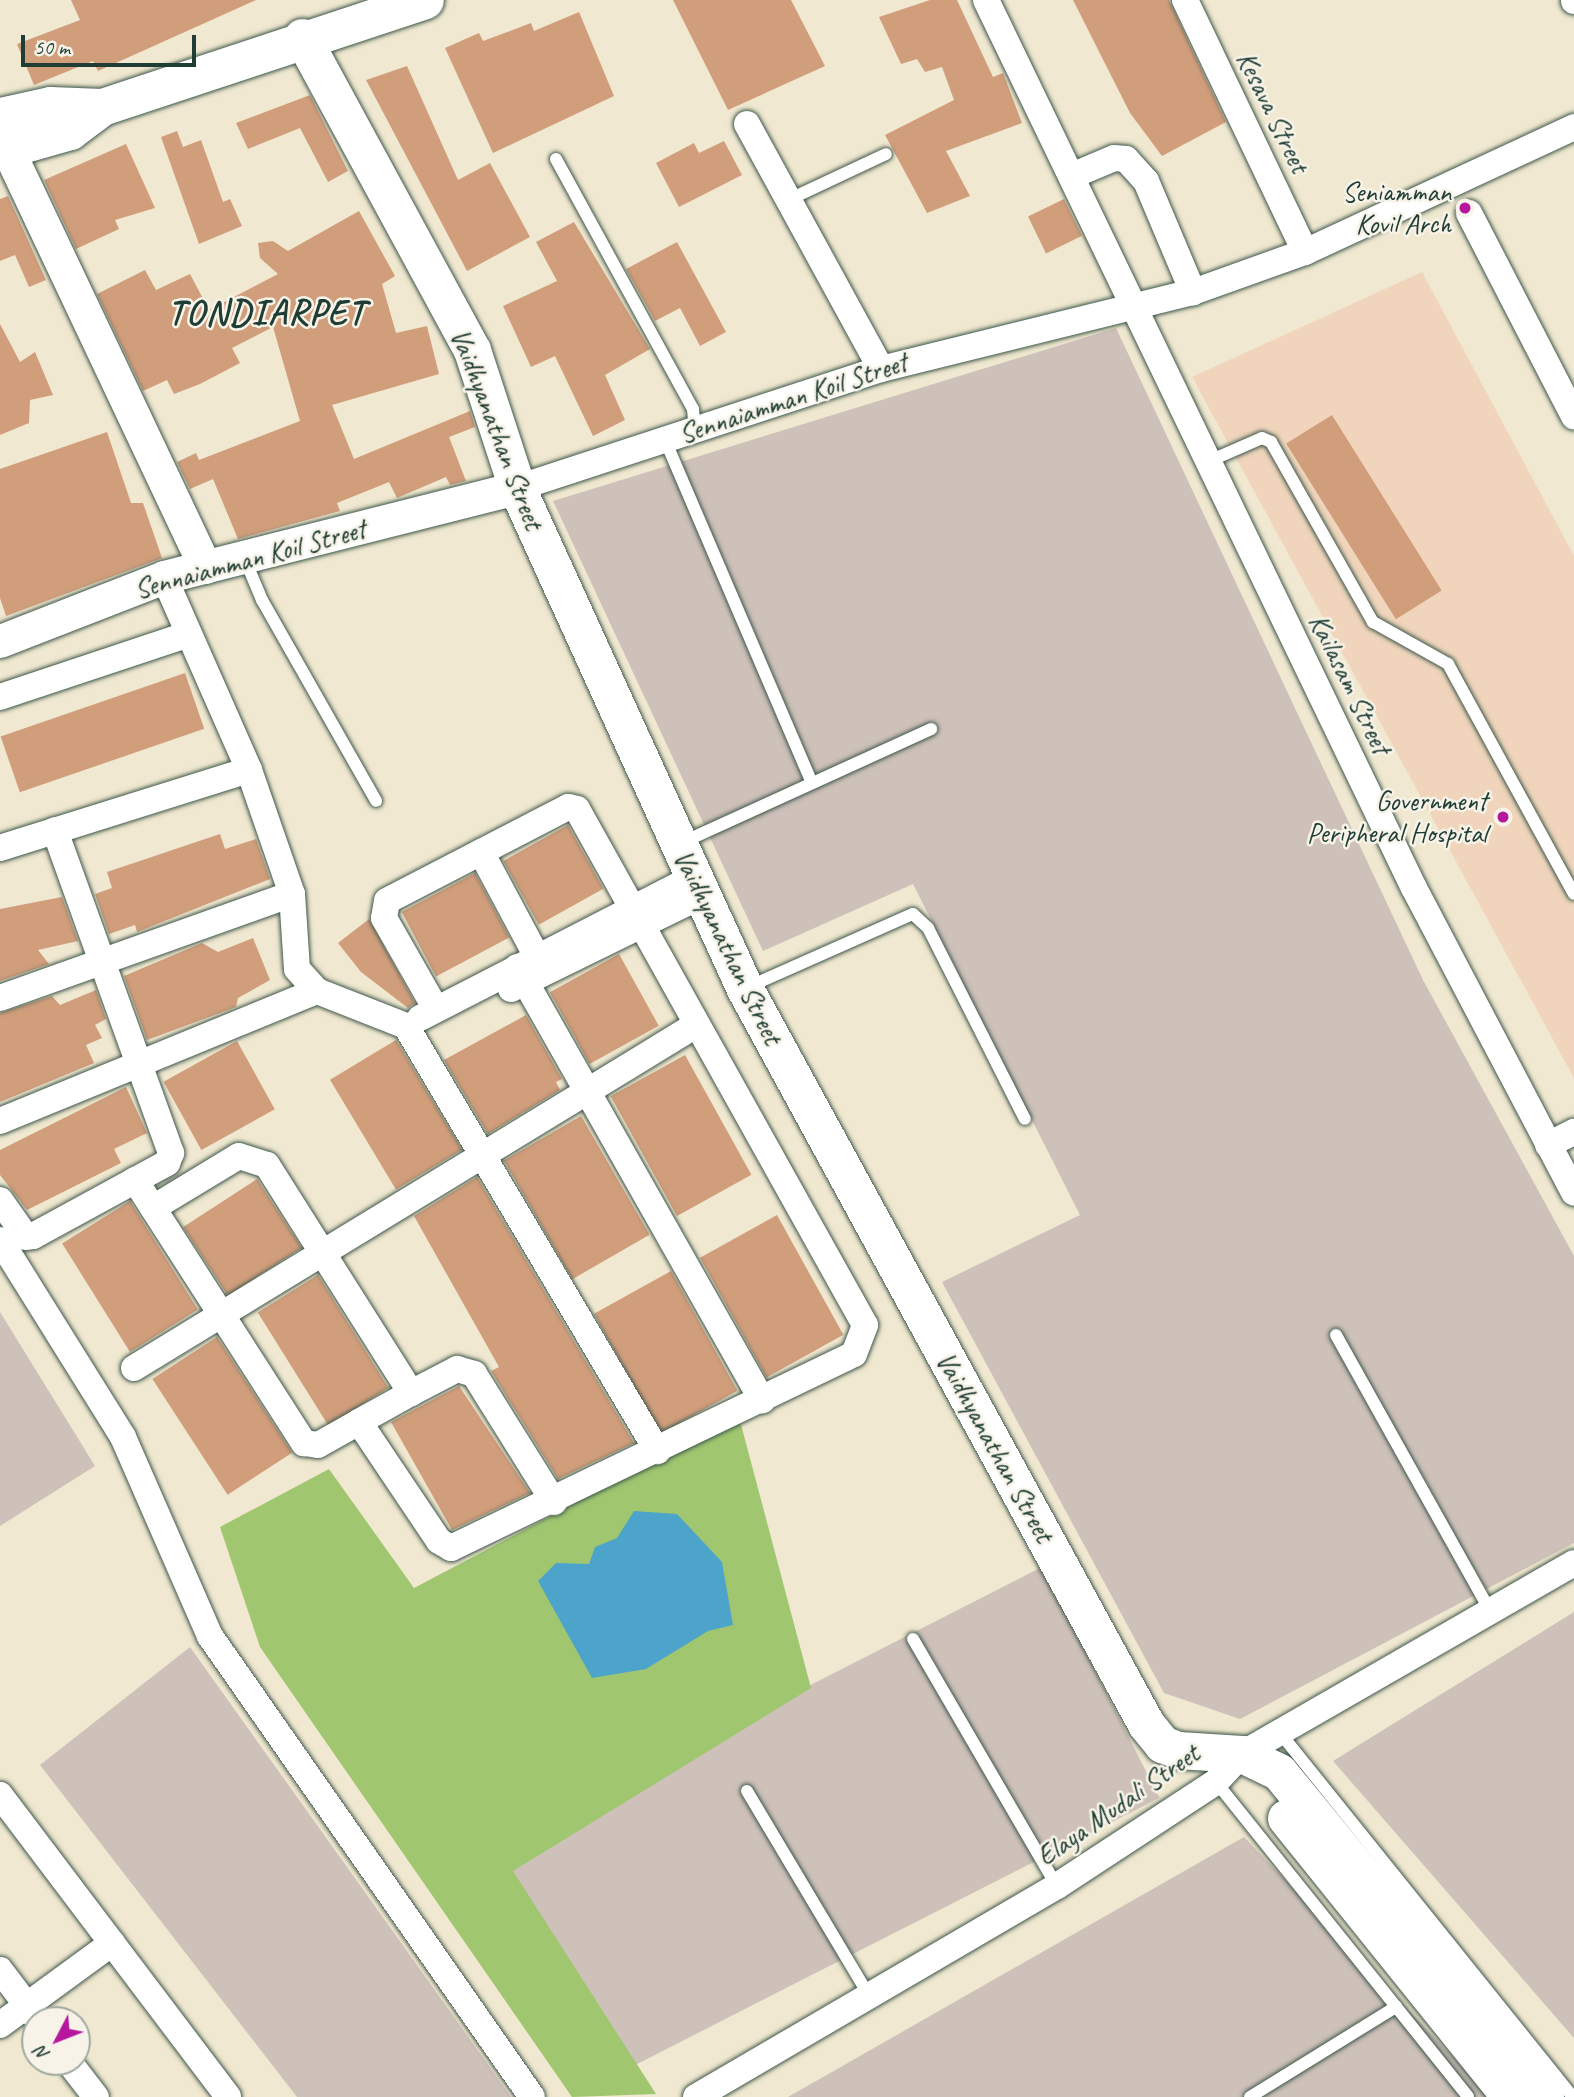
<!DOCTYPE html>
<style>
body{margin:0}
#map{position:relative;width:1574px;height:2097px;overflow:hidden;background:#f0e8d0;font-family:Caveat,sans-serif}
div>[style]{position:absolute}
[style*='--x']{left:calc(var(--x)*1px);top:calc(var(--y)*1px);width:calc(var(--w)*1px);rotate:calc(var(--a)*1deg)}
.built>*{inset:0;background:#f0d5bc}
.industrial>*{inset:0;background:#cec1b9;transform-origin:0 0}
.green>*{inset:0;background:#a1c670}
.water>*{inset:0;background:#4da4ca}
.building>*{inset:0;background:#d19e7c;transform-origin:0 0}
.roads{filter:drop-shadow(0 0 2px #3e574b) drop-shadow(0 0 2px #3e574b)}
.service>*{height:12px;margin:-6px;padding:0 6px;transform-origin:6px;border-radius:6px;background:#fff}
.minor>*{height:26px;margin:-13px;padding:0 13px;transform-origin:13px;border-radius:13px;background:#fff}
.tertiary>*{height:33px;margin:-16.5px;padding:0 16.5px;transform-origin:16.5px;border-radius:16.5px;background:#fff}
.secondary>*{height:37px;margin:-18.5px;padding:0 18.5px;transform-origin:18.5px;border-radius:18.5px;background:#fff}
.dots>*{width:19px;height:19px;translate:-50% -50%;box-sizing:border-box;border:4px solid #f7f3e8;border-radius:50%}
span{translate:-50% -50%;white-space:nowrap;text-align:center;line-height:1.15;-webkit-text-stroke:5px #f7f3e8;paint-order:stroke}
.street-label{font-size:28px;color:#1f3d34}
.poi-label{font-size:28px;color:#1f3d34}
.right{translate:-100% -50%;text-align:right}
.district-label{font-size:35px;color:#1f3d34;font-weight:700;letter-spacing:2px}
.north{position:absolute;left:21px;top:2006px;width:70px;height:70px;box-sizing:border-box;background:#f7f3e8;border:2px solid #a1aaa0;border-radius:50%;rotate:228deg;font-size:19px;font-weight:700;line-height:28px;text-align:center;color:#1f3d34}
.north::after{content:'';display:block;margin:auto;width:24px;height:32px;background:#b5179e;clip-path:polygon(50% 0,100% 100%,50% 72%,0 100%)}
.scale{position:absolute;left:21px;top:35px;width:175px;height:32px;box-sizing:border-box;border:4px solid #1f3d34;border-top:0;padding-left:9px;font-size:21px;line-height:24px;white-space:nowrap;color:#1f3d34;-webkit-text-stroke:5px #f7f3e8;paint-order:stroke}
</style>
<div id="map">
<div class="built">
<i style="clip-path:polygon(1422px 272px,1574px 556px,1574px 1078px,1192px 377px)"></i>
</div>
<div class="industrial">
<i style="clip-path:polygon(1116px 328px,1423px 980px,1574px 1256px,1574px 1543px,1240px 1719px,1164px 1693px,942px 1282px,1080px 1215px,913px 884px,763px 951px,553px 501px)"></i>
<i style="clip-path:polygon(0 1312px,95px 1466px,0 1526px)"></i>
<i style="left:1042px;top:1567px;width:259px;height:611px;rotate:63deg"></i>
<i style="clip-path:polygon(1574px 1612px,1574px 2038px,1333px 1761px)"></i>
<i style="clip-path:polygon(190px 1647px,511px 2097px,297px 2097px,40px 1765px)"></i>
<i style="clip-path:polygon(1244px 1837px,1491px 2097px,788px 2097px)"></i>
</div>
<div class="green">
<i style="clip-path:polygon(739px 1417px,811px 1688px,513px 1871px,656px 2094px,572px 2097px,260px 1647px,220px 1527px,329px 1469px,414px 1588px)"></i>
</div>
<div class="water">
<i style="clip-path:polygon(634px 1511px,677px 1514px,722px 1562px,733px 1625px,708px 1631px,646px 1669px,592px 1678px,538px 1581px,556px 1563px,589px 1564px,595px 1547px,617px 1538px)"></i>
</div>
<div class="building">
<i style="clip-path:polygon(71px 0,256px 0,98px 71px,93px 61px,34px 85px,17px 44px,80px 20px)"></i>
<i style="clip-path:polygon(673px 0,791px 0,825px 66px,728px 110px)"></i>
<i style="clip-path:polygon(930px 0,957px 0,993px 77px,1003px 73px,1022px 123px,946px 151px,970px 196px,927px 213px,885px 135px,954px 100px,942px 67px,925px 72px,917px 59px,901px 64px,879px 17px)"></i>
<i style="clip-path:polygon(1073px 0,1169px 0,1226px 122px,1162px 156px,1130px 113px)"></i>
<i style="clip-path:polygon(579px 12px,614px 96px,493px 153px,445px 48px,479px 33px,483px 41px,531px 23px,534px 31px)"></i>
<i style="clip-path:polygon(407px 66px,458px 180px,490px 163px,530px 237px,467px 271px,366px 80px)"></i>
<i style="clip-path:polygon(310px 95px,348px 171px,328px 182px,300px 128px,248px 149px,236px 123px)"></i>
<i style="clip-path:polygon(177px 131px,183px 147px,201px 140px,223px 202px,230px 199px,242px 226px,199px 244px,161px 137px)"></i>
<i style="clip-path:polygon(724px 141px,742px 175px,679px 207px,656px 163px,694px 143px,699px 153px)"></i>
<i style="clip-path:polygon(126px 144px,155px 208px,115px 220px,119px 229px,76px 249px,44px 180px)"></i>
<i style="clip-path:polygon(8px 196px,46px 280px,29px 287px,15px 255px,0 261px,0 199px)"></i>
<i style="left:1064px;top:199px;width:41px;height:40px;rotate:64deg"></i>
<i style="clip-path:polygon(359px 211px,395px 276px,382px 284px,396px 333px,427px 326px,439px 374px,332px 405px,354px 459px,470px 411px,475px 427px,449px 437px,466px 481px,450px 485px,446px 477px,397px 498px,389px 482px,337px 503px,340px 511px,238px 539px,213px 479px,190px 489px,177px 462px,196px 453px,199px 460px,300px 421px,273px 327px,232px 348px,240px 363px,200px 384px,174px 394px,167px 380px,143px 391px,97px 294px,145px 270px,156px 290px,190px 274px,209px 310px,278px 274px,260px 258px,258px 243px,273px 241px,288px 251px)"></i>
<i style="clip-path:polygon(574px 222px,650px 349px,605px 375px,625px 420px,593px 436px,555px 356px,531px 367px,503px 306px,557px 281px,536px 242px)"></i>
<i style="clip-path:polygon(677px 242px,726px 332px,700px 346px,680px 308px,655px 321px,626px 269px)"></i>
<i style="clip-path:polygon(0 324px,20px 362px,35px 352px,53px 395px,30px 400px,29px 423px,0 435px)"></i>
<i style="left:1332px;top:415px;width:207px;height:54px;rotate:58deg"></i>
<i style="clip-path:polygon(107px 432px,131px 503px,143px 503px,162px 558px,6px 616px,0 598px,0 469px)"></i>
<i style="left:185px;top:673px;width:59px;height:195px;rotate:71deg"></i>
<i style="left:568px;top:825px;width:73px;height:74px;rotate:61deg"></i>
<i style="clip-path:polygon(220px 834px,225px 849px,256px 839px,270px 879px,137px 932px,135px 925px,109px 934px,95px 894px,112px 888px,107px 872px)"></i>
<i style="left:475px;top:873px;width:73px;height:83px;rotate:62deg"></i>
<i style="clip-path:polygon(62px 897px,78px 941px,38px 950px,49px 964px,0 981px,0 909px)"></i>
<i style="clip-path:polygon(369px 919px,415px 1003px,408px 1008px,361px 972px,338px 943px)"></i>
<i style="clip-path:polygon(253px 938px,270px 980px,238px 998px,236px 1007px,147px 1040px,124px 976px,202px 943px,218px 952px)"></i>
<i style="left:619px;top:954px;width:82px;height:79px;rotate:61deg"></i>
<i style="clip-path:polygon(96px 990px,106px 1019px,95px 1025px,102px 1038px,86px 1045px,94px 1063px,0 1102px,0 1013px,52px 996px,60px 1005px)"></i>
<i style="clip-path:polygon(526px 1015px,562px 1079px,556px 1082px,560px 1090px,488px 1134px,444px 1060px)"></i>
<i style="left:396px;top:1040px;width:128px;height:77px;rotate:59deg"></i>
<i style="left:237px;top:1041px;width:78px;height:84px;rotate:61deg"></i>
<i style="left:685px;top:1055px;width:137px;height:85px;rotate:61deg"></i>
<i style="clip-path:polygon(126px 1087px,147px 1133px,114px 1149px,121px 1163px,27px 1210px,0 1175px,0 1150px)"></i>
<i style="left:581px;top:1116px;width:137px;height:89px;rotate:60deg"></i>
<i style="clip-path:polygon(477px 1177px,634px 1443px,558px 1479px,491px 1371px,499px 1367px,414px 1216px)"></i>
<i style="left:257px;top:1179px;width:82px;height:88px;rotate:57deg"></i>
<i style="left:130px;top:1201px;width:128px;height:80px;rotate:58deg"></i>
<i style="left:777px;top:1215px;width:137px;height:88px;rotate:61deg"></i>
<i style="left:671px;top:1271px;width:137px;height:88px;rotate:61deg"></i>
<i style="left:318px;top:1275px;width:133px;height:71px;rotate:58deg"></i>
<i style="left:217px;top:1337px;width:138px;height:77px;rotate:57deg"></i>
<i style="clip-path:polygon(459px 1386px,530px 1493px,452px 1530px,391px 1422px)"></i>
</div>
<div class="roads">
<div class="service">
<i style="--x:556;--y:159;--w:285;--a:61.3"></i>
<i style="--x:693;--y:409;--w:21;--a:85"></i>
<i style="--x:788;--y:200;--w:108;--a:-25.1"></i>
<i style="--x:665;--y:440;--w:371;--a:66.8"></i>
<i style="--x:1207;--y:462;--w:60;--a:-23.6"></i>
<i style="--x:1262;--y:438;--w:10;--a:24"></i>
<i style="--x:1271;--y:442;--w:207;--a:60.5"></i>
<i style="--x:1373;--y:622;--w:86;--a:29.2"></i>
<i style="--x:1448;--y:664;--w:262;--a:61.3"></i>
<i style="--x:244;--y:557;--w:47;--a:67.3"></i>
<i style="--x:262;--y:600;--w:231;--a:60.4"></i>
<i style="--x:681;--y:843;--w:275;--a:-24.5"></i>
<i style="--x:748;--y:987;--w:180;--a:-23.9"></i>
<i style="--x:913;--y:914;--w:21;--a:43"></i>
<i style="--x:928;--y:928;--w:214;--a:63.1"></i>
<i style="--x:1336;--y:1335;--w:315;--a:60.8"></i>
<i style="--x:913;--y:1639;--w:286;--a:59.8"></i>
<i style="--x:1281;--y:1734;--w:466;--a:51.2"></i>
<i style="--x:1216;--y:1782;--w:403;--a:51.3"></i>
<i style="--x:747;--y:1791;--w:239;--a:59.2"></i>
<i style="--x:1250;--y:2097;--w:172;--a:-31.7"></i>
</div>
<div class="minor">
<i style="--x:986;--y:0;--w:986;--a:64.27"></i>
<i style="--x:1414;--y:888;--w:344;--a:62.3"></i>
<i style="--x:1185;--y:0;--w:279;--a:64.5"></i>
<i style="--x:1574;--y:0;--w:1;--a:90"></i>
<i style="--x:747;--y:124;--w:279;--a:61.3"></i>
<i style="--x:1074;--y:175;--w:43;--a:-23"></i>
<i style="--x:1114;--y:158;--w:12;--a:5"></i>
<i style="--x:1126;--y:159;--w:30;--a:48"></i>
<i style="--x:1146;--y:181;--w:121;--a:67.1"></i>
<i style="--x:1469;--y:213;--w:229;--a:62.7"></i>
<i style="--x:517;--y:488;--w:383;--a:-18.1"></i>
<i style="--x:881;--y:369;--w:321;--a:-13.9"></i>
<i style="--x:1193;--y:292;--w:119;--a:-19.7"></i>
<i style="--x:1305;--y:252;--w:297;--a:-24.9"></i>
<i style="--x:164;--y:577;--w:211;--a:66.2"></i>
<i style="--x:249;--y:770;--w:131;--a:70.9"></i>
<i style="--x:292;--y:894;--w:75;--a:86.2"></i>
<i style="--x:297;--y:969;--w:30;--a:48"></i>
<i style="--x:317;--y:991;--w:96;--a:21.5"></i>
<i style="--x:406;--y:1026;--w:494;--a:59.4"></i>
<i style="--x:0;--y:697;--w:199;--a:-18.4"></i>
<i style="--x:0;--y:848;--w:261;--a:-17.4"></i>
<i style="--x:481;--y:852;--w:117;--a:61.9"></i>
<i style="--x:517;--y:967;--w:498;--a:60.5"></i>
<i style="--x:511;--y:989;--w:212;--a:-26.1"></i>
<i style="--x:0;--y:998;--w:310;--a:-19.6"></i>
<i style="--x:420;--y:1018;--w:306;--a:-27.2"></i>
<i style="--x:0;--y:1121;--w:343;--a:-22.3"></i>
<i style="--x:1548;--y:1145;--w:29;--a:-27"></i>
<i style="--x:135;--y:1180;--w:313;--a:57.3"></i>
<i style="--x:304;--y:1443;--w:14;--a:8"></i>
<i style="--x:318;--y:1445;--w:47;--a:-29.3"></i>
<i style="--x:359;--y:1422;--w:143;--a:56.1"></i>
<i style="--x:439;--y:1541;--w:14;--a:30"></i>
<i style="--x:451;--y:1548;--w:447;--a:-25.7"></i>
<i style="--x:854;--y:1354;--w:31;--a:-69"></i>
<i style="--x:865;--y:1325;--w:591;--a:-119.17"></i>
<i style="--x:577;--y:809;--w:9;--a:-167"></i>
<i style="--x:568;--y:807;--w:204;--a:152.6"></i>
<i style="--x:387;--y:901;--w:17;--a:100"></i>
<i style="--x:384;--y:918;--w:105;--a:60.3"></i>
<i style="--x:0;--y:1200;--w:45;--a:54.9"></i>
<i style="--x:26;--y:1237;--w:7;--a:-8"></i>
<i style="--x:33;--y:1236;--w:153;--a:-28.6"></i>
<i style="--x:167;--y:1163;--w:11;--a:-68"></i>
<i style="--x:171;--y:1153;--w:343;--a:-109.8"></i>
<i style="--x:153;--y:1208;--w:100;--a:-31.2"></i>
<i style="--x:239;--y:1156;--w:29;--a:18"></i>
<i style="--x:267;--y:1165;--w:270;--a:57.7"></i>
<i style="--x:411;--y:1393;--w:60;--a:150.9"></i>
<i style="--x:0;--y:1240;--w:232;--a:58"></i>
<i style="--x:123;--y:1437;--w:217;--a:66.4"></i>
<i style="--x:210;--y:1636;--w:562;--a:55.07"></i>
<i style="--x:134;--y:1368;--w:658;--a:-31.4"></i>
<i style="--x:411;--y:1393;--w:52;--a:-27.6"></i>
<i style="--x:457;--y:1369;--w:18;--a:16"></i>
<i style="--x:474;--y:1374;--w:151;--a:58"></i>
<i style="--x:0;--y:1795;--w:378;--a:52.9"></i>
<i style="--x:0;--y:1970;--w:63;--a:52.8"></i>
<i style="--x:0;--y:2025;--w:139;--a:-36.2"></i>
<i style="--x:69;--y:2062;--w:44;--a:52.4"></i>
<i style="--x:696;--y:2097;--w:418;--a:-30.3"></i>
<i style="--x:1057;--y:1886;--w:190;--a:-33.2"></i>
<i style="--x:1216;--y:1782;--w:38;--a:-47"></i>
<i style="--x:1242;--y:1754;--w:383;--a:-29.9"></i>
</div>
<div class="tertiary">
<i style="--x:0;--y:133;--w:480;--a:64.7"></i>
<i style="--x:0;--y:641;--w:176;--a:-21.3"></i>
<i style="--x:164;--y:577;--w:364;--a:-14.2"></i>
</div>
<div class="secondary">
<i style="--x:302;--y:37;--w:356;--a:61.5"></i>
<i style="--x:472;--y:350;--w:145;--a:71.9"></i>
<i style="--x:517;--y:488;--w:550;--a:65.53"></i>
<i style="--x:745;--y:989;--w:837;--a:61.38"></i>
<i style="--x:1146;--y:1724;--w:26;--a:51"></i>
<i style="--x:1162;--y:1744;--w:17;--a:21"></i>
<i style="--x:1178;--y:1750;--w:64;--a:3.6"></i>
<i style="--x:1242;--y:1754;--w:41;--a:25.9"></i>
<i style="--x:1279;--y:1772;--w:420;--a:50.7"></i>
<i style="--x:0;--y:116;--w:51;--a:-12.4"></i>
<i style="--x:50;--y:105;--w:52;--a:2.2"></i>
<i style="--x:0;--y:151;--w:73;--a:-15.9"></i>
<i style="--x:70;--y:131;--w:40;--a:-37"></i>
<i style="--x:102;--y:107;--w:340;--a:-18.3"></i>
<i style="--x:1286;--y:1818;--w:358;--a:51.2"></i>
</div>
</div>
<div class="dots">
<i style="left:1465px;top:208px;background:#b5179e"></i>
<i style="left:1503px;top:817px;background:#b5179e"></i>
</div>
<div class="street-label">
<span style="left:1273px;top:112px;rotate:64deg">Kesava Street</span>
<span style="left:793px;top:398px;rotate:-18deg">Sennaiamman Koil Street</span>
<span style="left:497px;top:429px;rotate:69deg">Vaidhyanathan Street</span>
<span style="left:250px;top:559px;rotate:-15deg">Sennaiamman Koil Street</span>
<span style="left:1350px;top:684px;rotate:64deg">Kailasam Street</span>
<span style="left:728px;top:947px;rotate:64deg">Vaidhyanathan Street</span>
<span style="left:995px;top:1447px;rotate:61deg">Vaidhyanathan Street</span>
<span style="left:1118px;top:1805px;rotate:-35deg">Elaya Mudali Street</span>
</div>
<div class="poi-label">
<span class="right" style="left:1451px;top:208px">Seniamman<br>Kovil Arch</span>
<span class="right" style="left:1487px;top:817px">Government<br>Peripheral Hospital</span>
</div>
<div class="district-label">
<span style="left:267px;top:313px">TONDIARPET</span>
</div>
<div class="north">N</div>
<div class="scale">50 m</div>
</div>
